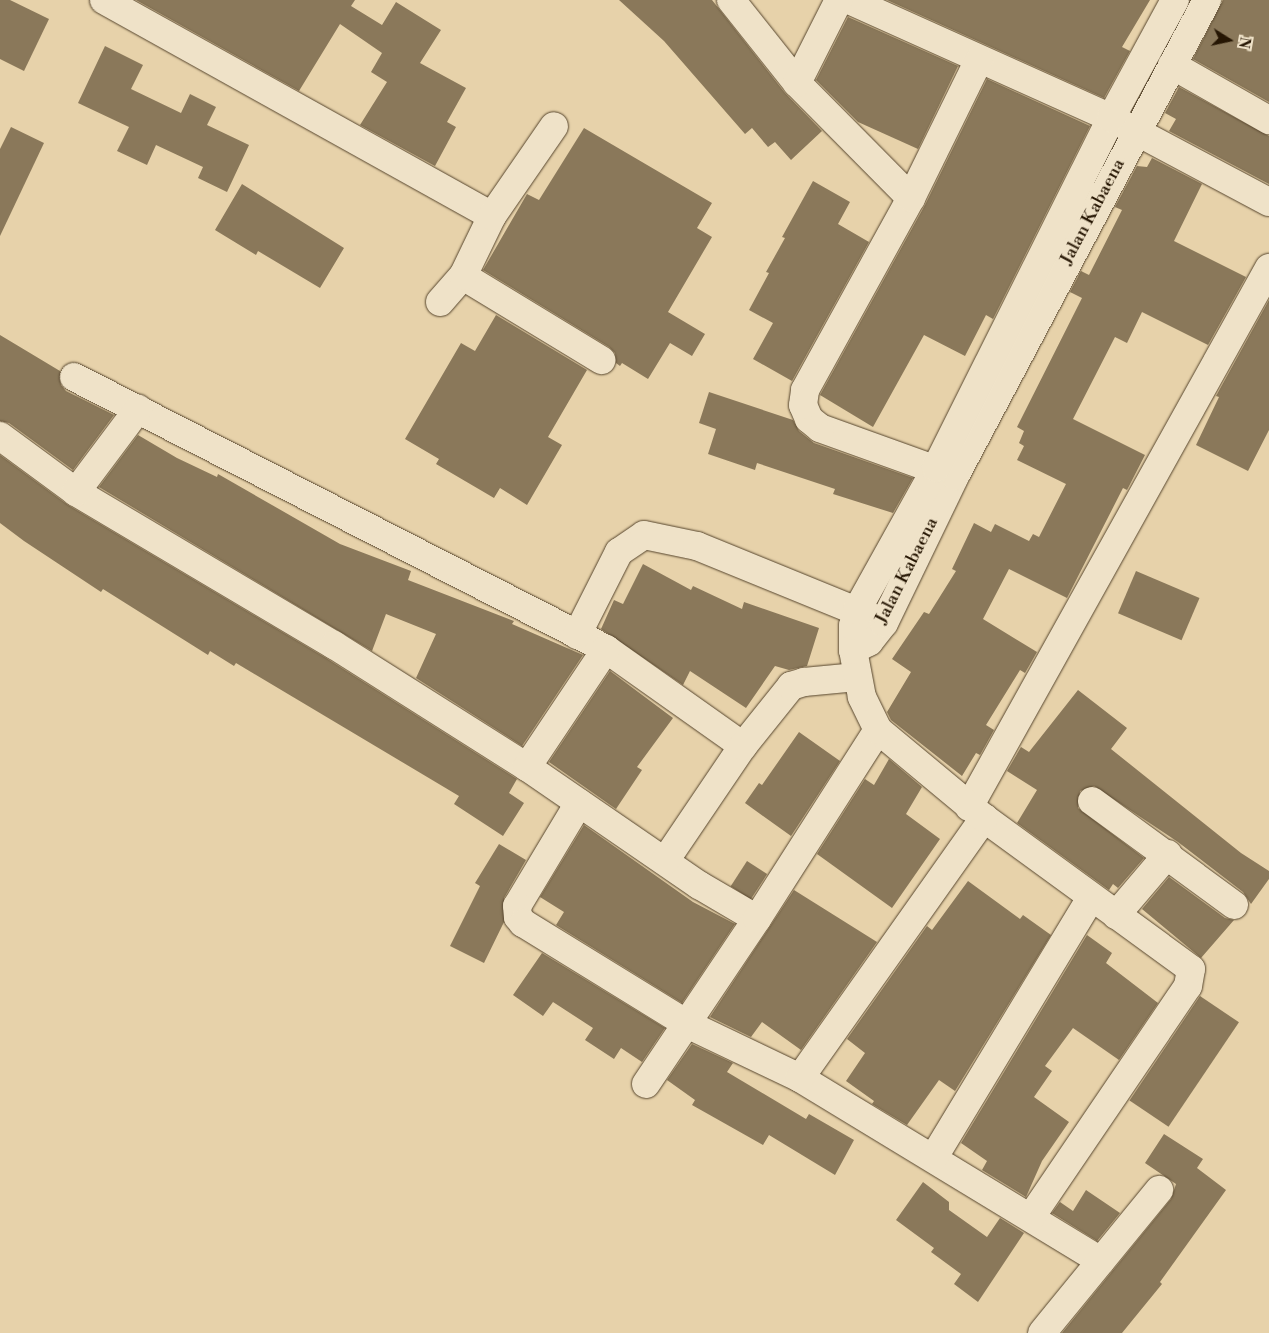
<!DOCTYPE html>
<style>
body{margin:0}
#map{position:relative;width:1269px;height:1333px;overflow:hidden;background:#e7d2aa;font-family:"Libre Bodoni",serif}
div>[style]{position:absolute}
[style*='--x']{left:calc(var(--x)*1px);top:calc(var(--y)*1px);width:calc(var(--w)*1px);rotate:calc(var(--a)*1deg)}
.building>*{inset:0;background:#8a785a;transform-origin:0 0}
.roads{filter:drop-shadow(0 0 1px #56452d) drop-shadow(0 0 1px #56452d)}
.minor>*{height:28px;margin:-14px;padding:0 14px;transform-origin:14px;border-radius:14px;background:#efe2c8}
span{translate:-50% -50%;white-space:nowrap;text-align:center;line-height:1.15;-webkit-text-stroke:5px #efe2c8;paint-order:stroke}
.street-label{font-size:18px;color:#261603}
.north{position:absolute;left:1204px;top:15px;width:50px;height:50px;-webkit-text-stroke:4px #efe2c8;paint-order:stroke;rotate:100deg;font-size:14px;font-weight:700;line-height:20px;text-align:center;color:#261603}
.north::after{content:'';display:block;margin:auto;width:18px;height:22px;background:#261603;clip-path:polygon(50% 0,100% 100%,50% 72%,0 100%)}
</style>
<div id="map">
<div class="building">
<i style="clip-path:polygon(0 0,10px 0,49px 19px,24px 71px,0 59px)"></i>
<i style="clip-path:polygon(136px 0,355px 0,351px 6px,382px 25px,396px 2px,441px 30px,420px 63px,466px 88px,447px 122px,456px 127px,435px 166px,360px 125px,387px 82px,371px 72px,382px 53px,340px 24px,299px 91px)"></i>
<i style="clip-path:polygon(619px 0,712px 0,785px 93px,822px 131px,791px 160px,775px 142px,768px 147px,752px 128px,745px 134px,664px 41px)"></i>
<i style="clip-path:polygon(887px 0,1150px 0,1122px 47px,1130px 51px,1104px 98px)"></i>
<i style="clip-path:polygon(1223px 0,1269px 0,1269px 102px,1193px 59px)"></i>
<i style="clip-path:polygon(848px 17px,958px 66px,918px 149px,858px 122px,816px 80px)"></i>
<i style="clip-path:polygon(105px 46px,143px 65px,131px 89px,181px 113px,190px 94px,216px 107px,207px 125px,249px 145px,227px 192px,198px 178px,203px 167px,156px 145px,147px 165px,117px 151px,129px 127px,78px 103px)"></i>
<i style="clip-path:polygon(987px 79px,1090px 126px,993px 319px,986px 315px,965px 356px,924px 335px,873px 427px,820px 395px,925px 205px)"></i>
<i style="clip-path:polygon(1179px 87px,1269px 136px,1269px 184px,1169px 131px,1176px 119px,1165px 113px)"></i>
<i style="clip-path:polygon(11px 127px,44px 143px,0 236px,0 149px)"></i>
<i style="clip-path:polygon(584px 128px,712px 203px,697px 228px,712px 237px,668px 312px,705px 334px,692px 356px,670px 343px,648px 379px,622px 363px,620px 366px,616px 363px,615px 353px,609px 347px,483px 270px,527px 194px,539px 200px)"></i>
<i style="clip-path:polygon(1152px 158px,1202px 184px,1174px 241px,1246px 277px,1208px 345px,1142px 312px,1127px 343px,1115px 337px,1073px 419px,1145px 455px,1127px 490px,1123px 488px,1067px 598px,1009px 569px,983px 619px,1037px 652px,1025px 673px,1020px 670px,986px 725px,994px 730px,980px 755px,976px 753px,962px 776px,891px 720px,887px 712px,911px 672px,892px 659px,924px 612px,929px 614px,956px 571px,952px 569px,974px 523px,991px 532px,995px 524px,1029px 541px,1033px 534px,1039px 537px,1066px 484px,1017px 460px,1024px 446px,1019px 443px,1024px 431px,1017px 427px,1082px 298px,1070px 292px,1081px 271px,1089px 275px,1122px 210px,1115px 207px,1137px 166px,1147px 167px)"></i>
<i style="clip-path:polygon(813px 181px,850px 202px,838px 224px,869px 242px,792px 381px,753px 359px,773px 323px,749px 310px,769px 273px,766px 272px,785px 238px,782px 237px)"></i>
<i style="clip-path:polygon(242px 184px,344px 248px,320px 288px,258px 251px,256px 255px,215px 230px)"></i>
<i style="clip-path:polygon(1269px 300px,1269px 430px,1248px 471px,1196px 445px,1219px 397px,1216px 396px)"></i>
<i style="clip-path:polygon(496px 315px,587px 370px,548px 437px,562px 445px,527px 505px,500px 488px,494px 498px,436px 464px,439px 459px,405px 439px,461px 343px,475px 351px)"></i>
<i style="clip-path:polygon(0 335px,60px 371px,61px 385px,66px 391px,114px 415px,73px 470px,9px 423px,0 421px)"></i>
<i style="clip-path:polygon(709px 392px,793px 420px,799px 431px,814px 443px,913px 478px,893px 513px,833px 494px,835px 489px,757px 463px,755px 470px,708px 454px,716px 429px,699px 423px)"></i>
<i style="clip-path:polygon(138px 435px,177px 458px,217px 477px,218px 474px,340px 544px,411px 571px,408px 580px,514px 621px,512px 624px,583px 655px,522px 746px,416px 678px,436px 634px,386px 614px,372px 651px,99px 487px)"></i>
<i style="clip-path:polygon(0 455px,68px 505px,326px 658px,517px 779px,509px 793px,524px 803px,503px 836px,454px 804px,459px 796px,236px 663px,234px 666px,210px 651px,208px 655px,103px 589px,101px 592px,24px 541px,0 523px)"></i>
<i style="clip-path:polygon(643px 564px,691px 590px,693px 586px,742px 609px,744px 602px,819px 628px,807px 666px,789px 670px,775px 666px,746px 708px,690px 671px,683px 685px,601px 629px,614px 600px,623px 604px)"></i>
<i style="left:1136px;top:571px;width:69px;height:46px;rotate:23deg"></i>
<i style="clip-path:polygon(610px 671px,673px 718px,637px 767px,642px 770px,616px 809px,549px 762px)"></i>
<i style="clip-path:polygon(1078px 690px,1127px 728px,1111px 749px,1241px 853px,1269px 871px,1269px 879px,1251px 904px,1243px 892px,1178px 842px,1094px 786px,1080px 791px,1078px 808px,1144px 858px,1118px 888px,1113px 884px,1109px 890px,1017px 823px,1037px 790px,1007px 771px,1021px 747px,1029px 752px)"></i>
<i style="clip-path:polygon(799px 732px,840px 761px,791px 836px,745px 803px,759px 783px,762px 785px)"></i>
<i style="clip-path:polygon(889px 759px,922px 787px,906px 814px,940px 839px,892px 908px,817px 854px,865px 779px,874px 785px)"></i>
<i style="clip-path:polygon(584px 825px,693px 902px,735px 924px,682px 1003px,556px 925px,564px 912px,540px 897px)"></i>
<i style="clip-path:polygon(499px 844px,526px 860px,504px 898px,504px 922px,484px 963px,450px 946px,480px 886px,475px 883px)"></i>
<i style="left:747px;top:861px;width:24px;height:30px;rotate:33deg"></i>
<i style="clip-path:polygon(1169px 877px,1225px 918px,1234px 920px,1201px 958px,1142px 909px)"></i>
<i style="clip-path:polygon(968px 881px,1020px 919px,1023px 915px,1051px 935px,955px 1091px,939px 1080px,907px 1125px,872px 1104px,874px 1101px,846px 1081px,865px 1053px,847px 1039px,927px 926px,932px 930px)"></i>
<i style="clip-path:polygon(794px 890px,877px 942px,801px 1050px,762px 1022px,751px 1037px,710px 1017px)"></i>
<i style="clip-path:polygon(1087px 935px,1112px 953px,1106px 963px,1158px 1003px,1119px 1060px,1073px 1028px,1045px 1066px,1052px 1071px,1034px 1097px,1069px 1122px,1042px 1161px,1026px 1197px,982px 1170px,987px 1161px,961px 1143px)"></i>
<i style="clip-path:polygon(542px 953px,665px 1028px,642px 1062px,621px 1048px,614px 1059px,585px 1040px,593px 1028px,553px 1002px,543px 1016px,513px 995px)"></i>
<i style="left:1200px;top:996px;width:47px;height:126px;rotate:34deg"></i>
<i style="clip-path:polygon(692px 1044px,733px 1063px,727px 1072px,806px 1119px,809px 1114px,854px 1140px,835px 1175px,769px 1135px,763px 1145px,692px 1105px,695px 1100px,667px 1080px)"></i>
<i style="clip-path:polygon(1164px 1134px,1203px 1159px,1197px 1168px,1226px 1190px,1160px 1282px,1162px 1284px,1122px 1333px,1062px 1333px,1171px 1199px,1176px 1184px,1145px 1163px)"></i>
<i style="clip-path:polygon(923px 1182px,949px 1202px,949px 1210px,987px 1237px,1000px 1218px,1024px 1233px,978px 1302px,954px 1284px,961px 1274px,931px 1252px,934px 1248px,896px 1220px)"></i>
<i style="clip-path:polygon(1086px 1190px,1120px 1213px,1097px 1241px,1052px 1213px,1060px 1202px,1073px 1211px)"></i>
</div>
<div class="roads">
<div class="minor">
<i style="--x:104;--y:0;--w:444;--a:29.1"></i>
<i style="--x:731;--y:0;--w:106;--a:51.5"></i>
<i style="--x:797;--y:83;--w:162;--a:45.3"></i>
<i style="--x:849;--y:0;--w:287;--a:24.2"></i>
<i style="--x:1111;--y:118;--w:179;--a:28"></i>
<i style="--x:1172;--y:65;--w:112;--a:29.6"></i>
<i style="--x:797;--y:83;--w:93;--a:-63.2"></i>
<i style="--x:463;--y:276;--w:162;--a:31.3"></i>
<i style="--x:440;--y:302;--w:35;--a:-49"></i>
<i style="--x:463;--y:276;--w:67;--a:-64.2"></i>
<i style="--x:492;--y:216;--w:109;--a:-55.4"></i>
<i style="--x:74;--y:377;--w:598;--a:27.08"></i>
<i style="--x:606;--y:649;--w:168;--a:35.3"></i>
<i style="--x:0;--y:436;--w:94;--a:36.4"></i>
<i style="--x:76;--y:492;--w:300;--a:30.7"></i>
<i style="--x:334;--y:645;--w:228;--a:32.3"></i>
<i style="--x:527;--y:767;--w:209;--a:34.5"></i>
<i style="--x:699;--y:885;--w:67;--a:30.4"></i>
<i style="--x:953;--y:476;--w:141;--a:-160.2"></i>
<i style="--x:820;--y:428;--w:14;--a:-141"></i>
<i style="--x:809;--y:419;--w:15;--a:-113"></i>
<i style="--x:803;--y:405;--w:15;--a:-82"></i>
<i style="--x:805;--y:390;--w:219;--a:-61.1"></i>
<i style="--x:911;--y:198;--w:154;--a:-63.8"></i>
<i style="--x:76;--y:492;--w:104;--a:-53.2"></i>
<i style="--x:577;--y:635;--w:93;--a:-63.2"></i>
<i style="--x:619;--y:552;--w:30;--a:-34"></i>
<i style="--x:644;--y:535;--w:54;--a:11.7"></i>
<i style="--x:697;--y:546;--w:190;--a:22.2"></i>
<i style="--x:853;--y:650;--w:18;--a:-27"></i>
<i style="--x:869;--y:642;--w:24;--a:-52"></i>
<i style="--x:884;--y:623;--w:163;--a:-64.2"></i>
<i style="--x:955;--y:476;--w:539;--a:-62.1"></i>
<i style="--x:527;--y:767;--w:142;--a:-56.2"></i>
<i style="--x:1092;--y:801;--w:176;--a:36.2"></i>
<i style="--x:579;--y:803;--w:120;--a:121"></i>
<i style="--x:517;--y:906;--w:11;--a:85"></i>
<i style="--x:518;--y:917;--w:8;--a:50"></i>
<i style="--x:523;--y:923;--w:193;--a:31.6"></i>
<i style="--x:687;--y:1024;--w:125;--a:25.5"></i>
<i style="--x:800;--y:1078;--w:352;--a:31.3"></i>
<i style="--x:969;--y:807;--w:617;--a:-60.9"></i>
<i style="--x:665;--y:861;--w:139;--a:-55.9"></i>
<i style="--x:743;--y:746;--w:77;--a:-51.3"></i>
<i style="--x:791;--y:686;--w:14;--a:-17"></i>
<i style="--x:804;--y:682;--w:53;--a:-5.4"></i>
<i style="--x:1116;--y:915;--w:80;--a:-49.6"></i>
<i style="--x:800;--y:1078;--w:319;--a:-54.7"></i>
<i style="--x:646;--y:1084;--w:199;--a:-56.1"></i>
<i style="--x:757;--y:919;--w:224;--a:-57.4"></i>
<i style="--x:934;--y:1157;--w:303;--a:-58.8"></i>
<i style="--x:1031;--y:1217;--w:279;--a:-55.8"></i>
<i style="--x:1188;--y:986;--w:17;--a:-80"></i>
<i style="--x:1191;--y:969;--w:256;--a:-143.9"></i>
<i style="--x:984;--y:818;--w:138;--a:-140.3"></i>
<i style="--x:878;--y:730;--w:37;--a:-116"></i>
<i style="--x:862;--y:697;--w:48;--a:-100.8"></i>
<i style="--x:853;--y:650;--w:24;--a:-90"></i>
<i style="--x:853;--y:626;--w:16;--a:-76"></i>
<i style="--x:857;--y:610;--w:162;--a:-60.9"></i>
<i style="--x:936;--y:468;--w:391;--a:-63.4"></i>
<i style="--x:1111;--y:118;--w:134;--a:-61.5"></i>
<i style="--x:1042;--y:1333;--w:185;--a:-50.7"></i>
</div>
</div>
<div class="street-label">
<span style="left:1093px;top:212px;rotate:-62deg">Jalan Kabaena</span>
<span style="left:907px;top:571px;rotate:-63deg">Jalan Kabaena</span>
</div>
<div class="north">N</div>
</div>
